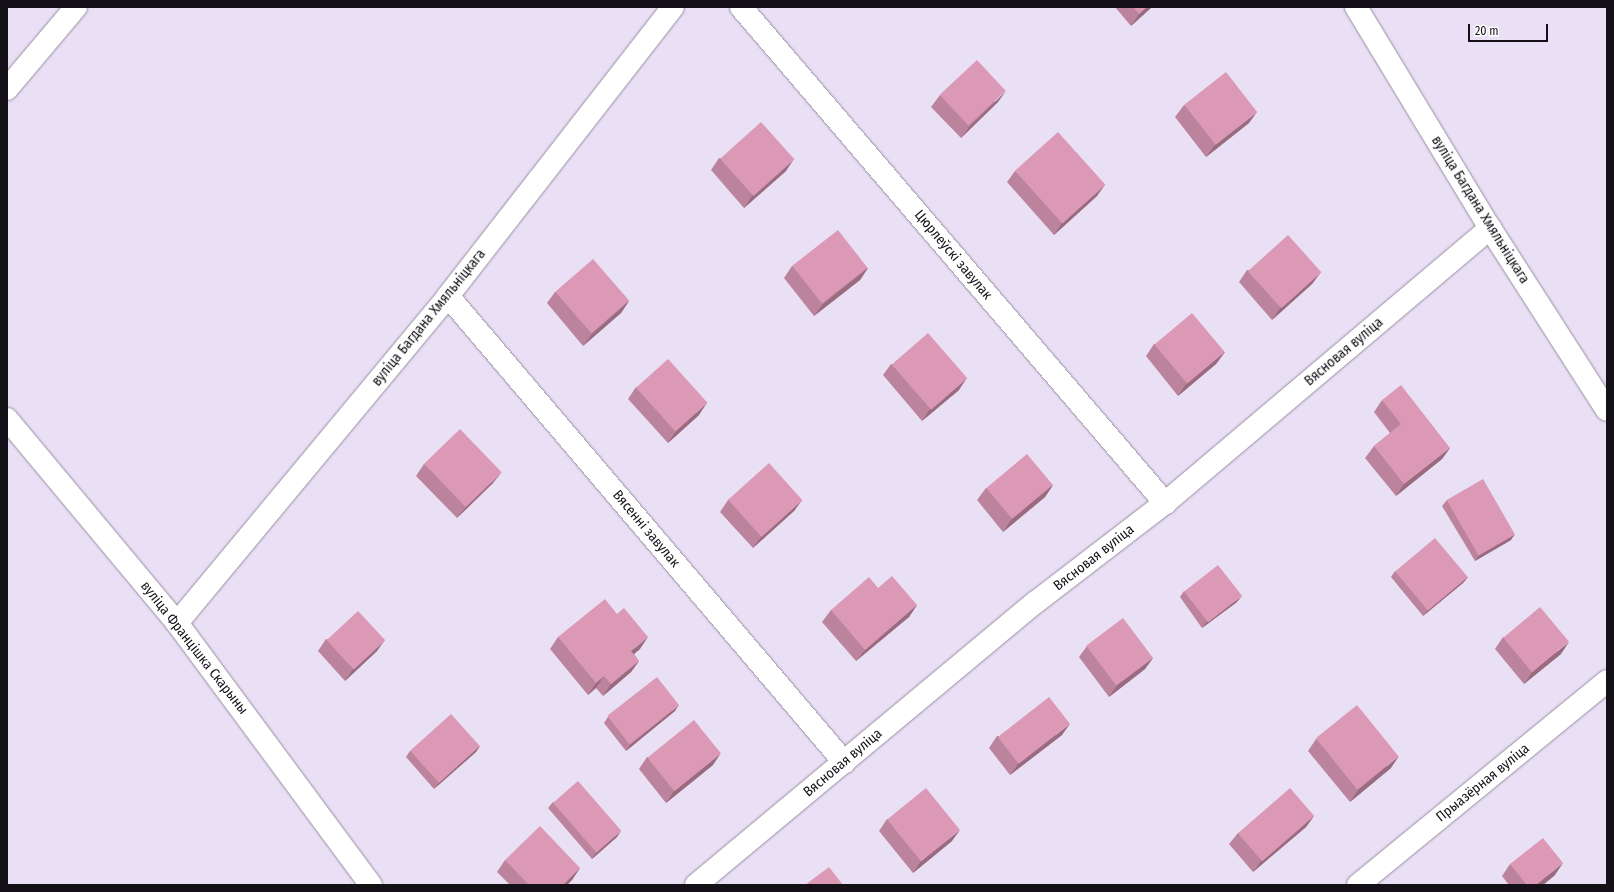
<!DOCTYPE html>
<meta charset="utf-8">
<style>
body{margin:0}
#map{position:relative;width:1614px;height:892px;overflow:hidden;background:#eae0f5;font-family:"Fira Sans Condensed",sans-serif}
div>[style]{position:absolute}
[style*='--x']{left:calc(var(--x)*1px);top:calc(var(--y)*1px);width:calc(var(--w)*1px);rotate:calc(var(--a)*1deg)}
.roads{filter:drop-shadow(0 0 1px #988ea1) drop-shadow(0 0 1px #988ea1)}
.minor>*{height:22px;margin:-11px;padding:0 11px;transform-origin:11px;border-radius:11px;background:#fff}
.wall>*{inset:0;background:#bc849c}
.shaded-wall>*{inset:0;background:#996b7f}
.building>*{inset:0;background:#db99b5;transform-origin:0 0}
span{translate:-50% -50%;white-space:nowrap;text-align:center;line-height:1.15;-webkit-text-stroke:3.5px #fff;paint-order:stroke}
.street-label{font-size:14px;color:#141017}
.frame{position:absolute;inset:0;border:8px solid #141017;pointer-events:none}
.scale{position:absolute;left:1468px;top:24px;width:80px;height:18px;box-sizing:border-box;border:2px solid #141017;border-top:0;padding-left:5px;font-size:12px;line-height:14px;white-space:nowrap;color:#141017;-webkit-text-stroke:3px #fff;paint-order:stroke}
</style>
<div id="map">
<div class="roads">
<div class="minor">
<i style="--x:741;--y:7;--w:653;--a:49.47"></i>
<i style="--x:1356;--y:7;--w:258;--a:58.8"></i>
<i style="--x:1490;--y:228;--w:216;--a:57.3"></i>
<i style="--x:7;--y:89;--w:107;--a:-49.9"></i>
<i style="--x:448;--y:296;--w:612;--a:49.64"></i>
<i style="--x:7;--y:419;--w:266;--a:50.2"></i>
<i style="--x:177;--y:623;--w:326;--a:53.5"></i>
<i style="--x:177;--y:623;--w:425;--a:-50.3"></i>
<i style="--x:448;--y:296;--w:366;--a:-52.1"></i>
<i style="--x:696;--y:885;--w:442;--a:-39.8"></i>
<i style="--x:1036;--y:602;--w:163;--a:-37.5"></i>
<i style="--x:1165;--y:503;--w:426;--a:-40.2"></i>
<i style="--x:1358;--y:885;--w:322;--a:-39.3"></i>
</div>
</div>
<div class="wall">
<i style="clip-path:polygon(1115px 7px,1152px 7px,1131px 26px)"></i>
<i style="clip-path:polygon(940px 95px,998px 102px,961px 138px,931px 107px)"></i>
<i style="clip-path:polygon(1184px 105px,1249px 123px,1206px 157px,1175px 117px)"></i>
<i style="clip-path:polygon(719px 158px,786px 171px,744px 208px,711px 170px)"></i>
<i style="clip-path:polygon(1015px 171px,1097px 196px,1054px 235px,1007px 182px)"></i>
<i style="clip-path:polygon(792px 266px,868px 268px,860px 280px,814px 316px,784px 278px)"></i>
<i style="clip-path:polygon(1247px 270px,1321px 272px,1312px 284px,1272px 320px,1239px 282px)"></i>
<i style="clip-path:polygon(555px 292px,629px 301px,621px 313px,583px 346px,547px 303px)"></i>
<i style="clip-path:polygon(1154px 344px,1225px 352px,1216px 364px,1178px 396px,1146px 356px)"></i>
<i style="clip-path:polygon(891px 364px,959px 390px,922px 421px,883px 375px)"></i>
<i style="clip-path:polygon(636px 387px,699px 415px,668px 443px,628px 399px)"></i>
<i style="clip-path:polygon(1382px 400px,1450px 448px,1442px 459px,1396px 496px,1365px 458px,1374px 446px,1390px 433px,1374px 412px)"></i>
<i style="clip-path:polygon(424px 464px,493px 483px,457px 518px,416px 476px)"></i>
<i style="clip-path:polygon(1053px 485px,1045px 497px,1003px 532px,977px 500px,986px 488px)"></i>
<i style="clip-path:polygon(728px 500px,802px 500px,794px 511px,753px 548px,720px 512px)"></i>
<i style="clip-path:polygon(1447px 500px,1511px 540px,1475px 561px,1442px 506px)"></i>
<i style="clip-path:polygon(1395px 571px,1468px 577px,1463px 583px,1423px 616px,1391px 577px)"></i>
<i style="clip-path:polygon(878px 588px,917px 605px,909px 617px,856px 661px,822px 622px,831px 610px)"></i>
<i style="clip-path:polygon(1184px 591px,1237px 602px,1202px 628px,1180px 597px)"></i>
<i style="clip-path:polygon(558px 637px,640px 649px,634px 654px,639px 661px,631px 672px,603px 696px,596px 688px,588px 695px,550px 649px)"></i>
<i style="clip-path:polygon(1503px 637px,1561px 654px,1524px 684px,1495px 649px)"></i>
<i style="clip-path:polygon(326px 639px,377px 651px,345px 681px,318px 651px)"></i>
<i style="clip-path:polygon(1087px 646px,1153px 658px,1145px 669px,1109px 697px,1079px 657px)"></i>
<i style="clip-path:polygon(675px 711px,626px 751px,604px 723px,608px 717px)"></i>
<i style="clip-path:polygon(1062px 735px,1010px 775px,989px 748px,997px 736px)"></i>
<i style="clip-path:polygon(1316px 739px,1391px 768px,1350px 802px,1308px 751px)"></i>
<i style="clip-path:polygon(480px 746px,476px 752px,434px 789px,406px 757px,410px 751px)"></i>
<i style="clip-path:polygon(647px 757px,713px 765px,666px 803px,639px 769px)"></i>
<i style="clip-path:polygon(553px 802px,617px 837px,592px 859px,548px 808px)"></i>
<i style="clip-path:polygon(1314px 816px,1306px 827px,1253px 872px,1229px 844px,1238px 833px)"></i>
<i style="clip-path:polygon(887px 819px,952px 841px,913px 873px,879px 831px)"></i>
<i style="clip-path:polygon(505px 860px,580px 868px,572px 880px,567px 885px,510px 885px,497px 872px)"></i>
<i style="clip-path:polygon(1510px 864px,1555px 875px,1543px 885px,1509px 885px,1502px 876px)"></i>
</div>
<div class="shaded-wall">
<i style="clip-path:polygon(1147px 7px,1152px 7px,1131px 26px,1139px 14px)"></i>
<i style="clip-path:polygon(1006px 91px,998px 102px,961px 138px,970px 126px)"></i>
<i style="clip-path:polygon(1257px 112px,1249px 123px,1206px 157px,1215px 145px)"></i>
<i style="clip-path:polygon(794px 159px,786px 171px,744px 208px,752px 196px)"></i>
<i style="clip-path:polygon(1105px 185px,1097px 196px,1054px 235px,1062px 223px)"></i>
<i style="clip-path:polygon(868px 268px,860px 280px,814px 316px,823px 304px)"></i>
<i style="clip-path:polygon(1321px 272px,1312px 284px,1272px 320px,1280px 308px)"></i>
<i style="clip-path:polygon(629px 301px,621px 313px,583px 346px,592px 334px)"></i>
<i style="clip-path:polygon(1225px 352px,1216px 364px,1178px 396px,1186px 384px)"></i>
<i style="clip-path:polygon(967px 378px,959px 390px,922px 421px,930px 409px)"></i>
<i style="clip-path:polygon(707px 403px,699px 415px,668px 443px,676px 431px)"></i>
<i style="clip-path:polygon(1450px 448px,1442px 459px,1396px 496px,1404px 484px)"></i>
<i style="clip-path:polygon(502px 472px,493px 483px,457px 518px,466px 507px)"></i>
<i style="clip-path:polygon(1053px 485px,1045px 497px,1003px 532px,1011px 520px)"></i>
<i style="clip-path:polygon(802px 500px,794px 511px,753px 548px,761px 537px)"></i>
<i style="clip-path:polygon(1515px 534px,1511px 540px,1475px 561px,1479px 555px)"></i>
<i style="clip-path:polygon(1468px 577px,1463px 583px,1423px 616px,1428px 610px)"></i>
<i style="clip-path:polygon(1242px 596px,1237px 602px,1202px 628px,1207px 622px)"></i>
<i style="clip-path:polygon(917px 605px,909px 617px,856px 661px,865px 650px)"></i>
<i style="clip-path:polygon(648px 637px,640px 649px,623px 663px,631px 651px)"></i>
<i style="clip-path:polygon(385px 640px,377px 651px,345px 681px,353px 669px)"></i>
<i style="clip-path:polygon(1569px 642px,1561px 654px,1524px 684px,1532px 672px)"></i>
<i style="clip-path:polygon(1153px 658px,1145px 669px,1109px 697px,1117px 685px)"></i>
<i style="clip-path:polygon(639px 661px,631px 672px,603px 696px,611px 684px)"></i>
<i style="clip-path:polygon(604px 676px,596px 688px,588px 695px,596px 683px)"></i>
<i style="clip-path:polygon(679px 705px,675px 711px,626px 751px,630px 745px)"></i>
<i style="clip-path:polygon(1070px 724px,1062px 735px,1010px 775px,1018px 764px)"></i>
<i style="clip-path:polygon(480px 746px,476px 752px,434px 789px,439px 783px)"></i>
<i style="clip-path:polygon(721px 753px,713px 765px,666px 803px,674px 791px)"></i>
<i style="clip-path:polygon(1399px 756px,1391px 768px,1350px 802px,1358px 790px)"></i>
<i style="clip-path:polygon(1314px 816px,1306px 827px,1253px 872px,1262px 860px)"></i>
<i style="clip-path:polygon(960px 830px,952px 841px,913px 873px,921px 861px)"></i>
<i style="clip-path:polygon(621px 831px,617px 837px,592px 859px,596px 853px)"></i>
<i style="clip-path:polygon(1563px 863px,1555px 875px,1543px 885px,1536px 885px)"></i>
<i style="clip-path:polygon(580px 868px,572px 880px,567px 885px,563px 885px)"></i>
</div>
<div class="building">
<i style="clip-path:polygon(1133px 7px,1147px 7px,1139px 14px)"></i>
<i style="left:977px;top:60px;width:42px;height:51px;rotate:47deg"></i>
<i style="left:1226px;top:72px;width:51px;height:53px;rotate:52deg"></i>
<i style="left:761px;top:122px;width:50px;height:55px;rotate:48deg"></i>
<i style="left:1058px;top:132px;width:71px;height:58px;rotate:48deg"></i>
<i style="left:838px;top:230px;width:48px;height:58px;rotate:52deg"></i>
<i style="left:1288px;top:235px;width:50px;height:54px;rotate:48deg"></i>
<i style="left:593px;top:259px;width:55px;height:50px;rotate:49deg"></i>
<i style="left:1192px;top:313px;width:51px;height:49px;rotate:50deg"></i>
<i style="left:928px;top:333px;width:60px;height:48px;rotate:49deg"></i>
<i style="left:668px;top:359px;width:59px;height:43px;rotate:48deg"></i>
<i style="clip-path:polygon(1401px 385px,1450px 448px,1404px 484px,1374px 446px,1401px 424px,1382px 400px)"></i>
<i style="left:460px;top:429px;width:60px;height:50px;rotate:46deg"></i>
<i style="left:1027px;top:454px;width:40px;height:53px;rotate:50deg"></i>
<i style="left:769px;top:463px;width:50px;height:55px;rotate:48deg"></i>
<i style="left:1483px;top:479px;width:64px;height:42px;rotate:60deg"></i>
<i style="left:1435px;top:538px;width:51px;height:52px;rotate:50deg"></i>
<i style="left:1218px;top:565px;width:39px;height:43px;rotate:52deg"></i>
<i style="clip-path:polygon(892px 576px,917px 605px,865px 650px,831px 610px,869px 577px,878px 588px)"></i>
<i style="clip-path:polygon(605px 599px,617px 614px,624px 608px,648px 637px,631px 651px,639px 661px,611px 684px,604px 676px,596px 683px,558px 637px)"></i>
<i style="left:1540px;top:607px;width:45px;height:48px;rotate:50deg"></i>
<i style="left:358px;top:611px;width:40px;height:43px;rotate:47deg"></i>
<i style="left:1123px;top:618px;width:50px;height:46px;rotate:53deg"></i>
<i style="left:657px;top:677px;width:36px;height:63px;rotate:52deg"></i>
<i style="left:1049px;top:697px;width:34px;height:65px;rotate:52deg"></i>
<i style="left:1357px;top:705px;width:66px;height:53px;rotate:51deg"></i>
<i style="left:451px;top:714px;width:43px;height:55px;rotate:48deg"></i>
<i style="left:694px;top:720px;width:43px;height:60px;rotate:51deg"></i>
<i style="left:578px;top:781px;width:66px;height:33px;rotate:49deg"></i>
<i style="left:926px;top:788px;width:54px;height:50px;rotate:51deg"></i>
<i style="left:1290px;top:788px;width:37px;height:69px;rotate:49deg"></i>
<i style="clip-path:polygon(540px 826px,580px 868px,563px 885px,529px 885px,505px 860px)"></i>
<i style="clip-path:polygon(1543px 838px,1563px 863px,1536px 885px,1527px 885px,1510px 864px)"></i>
<i style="clip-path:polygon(829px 867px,843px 885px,805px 885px)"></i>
</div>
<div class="street-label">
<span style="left:1480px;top:210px;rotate:58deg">вуліца Багдана Хмяльніцкага</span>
<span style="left:953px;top:255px;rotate:50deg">Цюрлеўскі завулак</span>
<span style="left:429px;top:318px;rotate:-51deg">вуліца Багдана Хмяльніцкага</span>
<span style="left:1344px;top:352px;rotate:-40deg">Вясновая вуліца</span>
<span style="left:646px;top:529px;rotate:50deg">Вясенні завулак</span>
<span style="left:1094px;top:558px;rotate:-38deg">Вясновая вуліца</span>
<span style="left:194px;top:648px;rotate:52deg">вуліца Францішка Скарыны</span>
<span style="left:843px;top:763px;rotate:-40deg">Вясновая вуліца</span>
<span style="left:1483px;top:783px;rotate:-39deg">Прыазёрная вуліца</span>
</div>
<div class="frame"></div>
<div class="scale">20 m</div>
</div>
